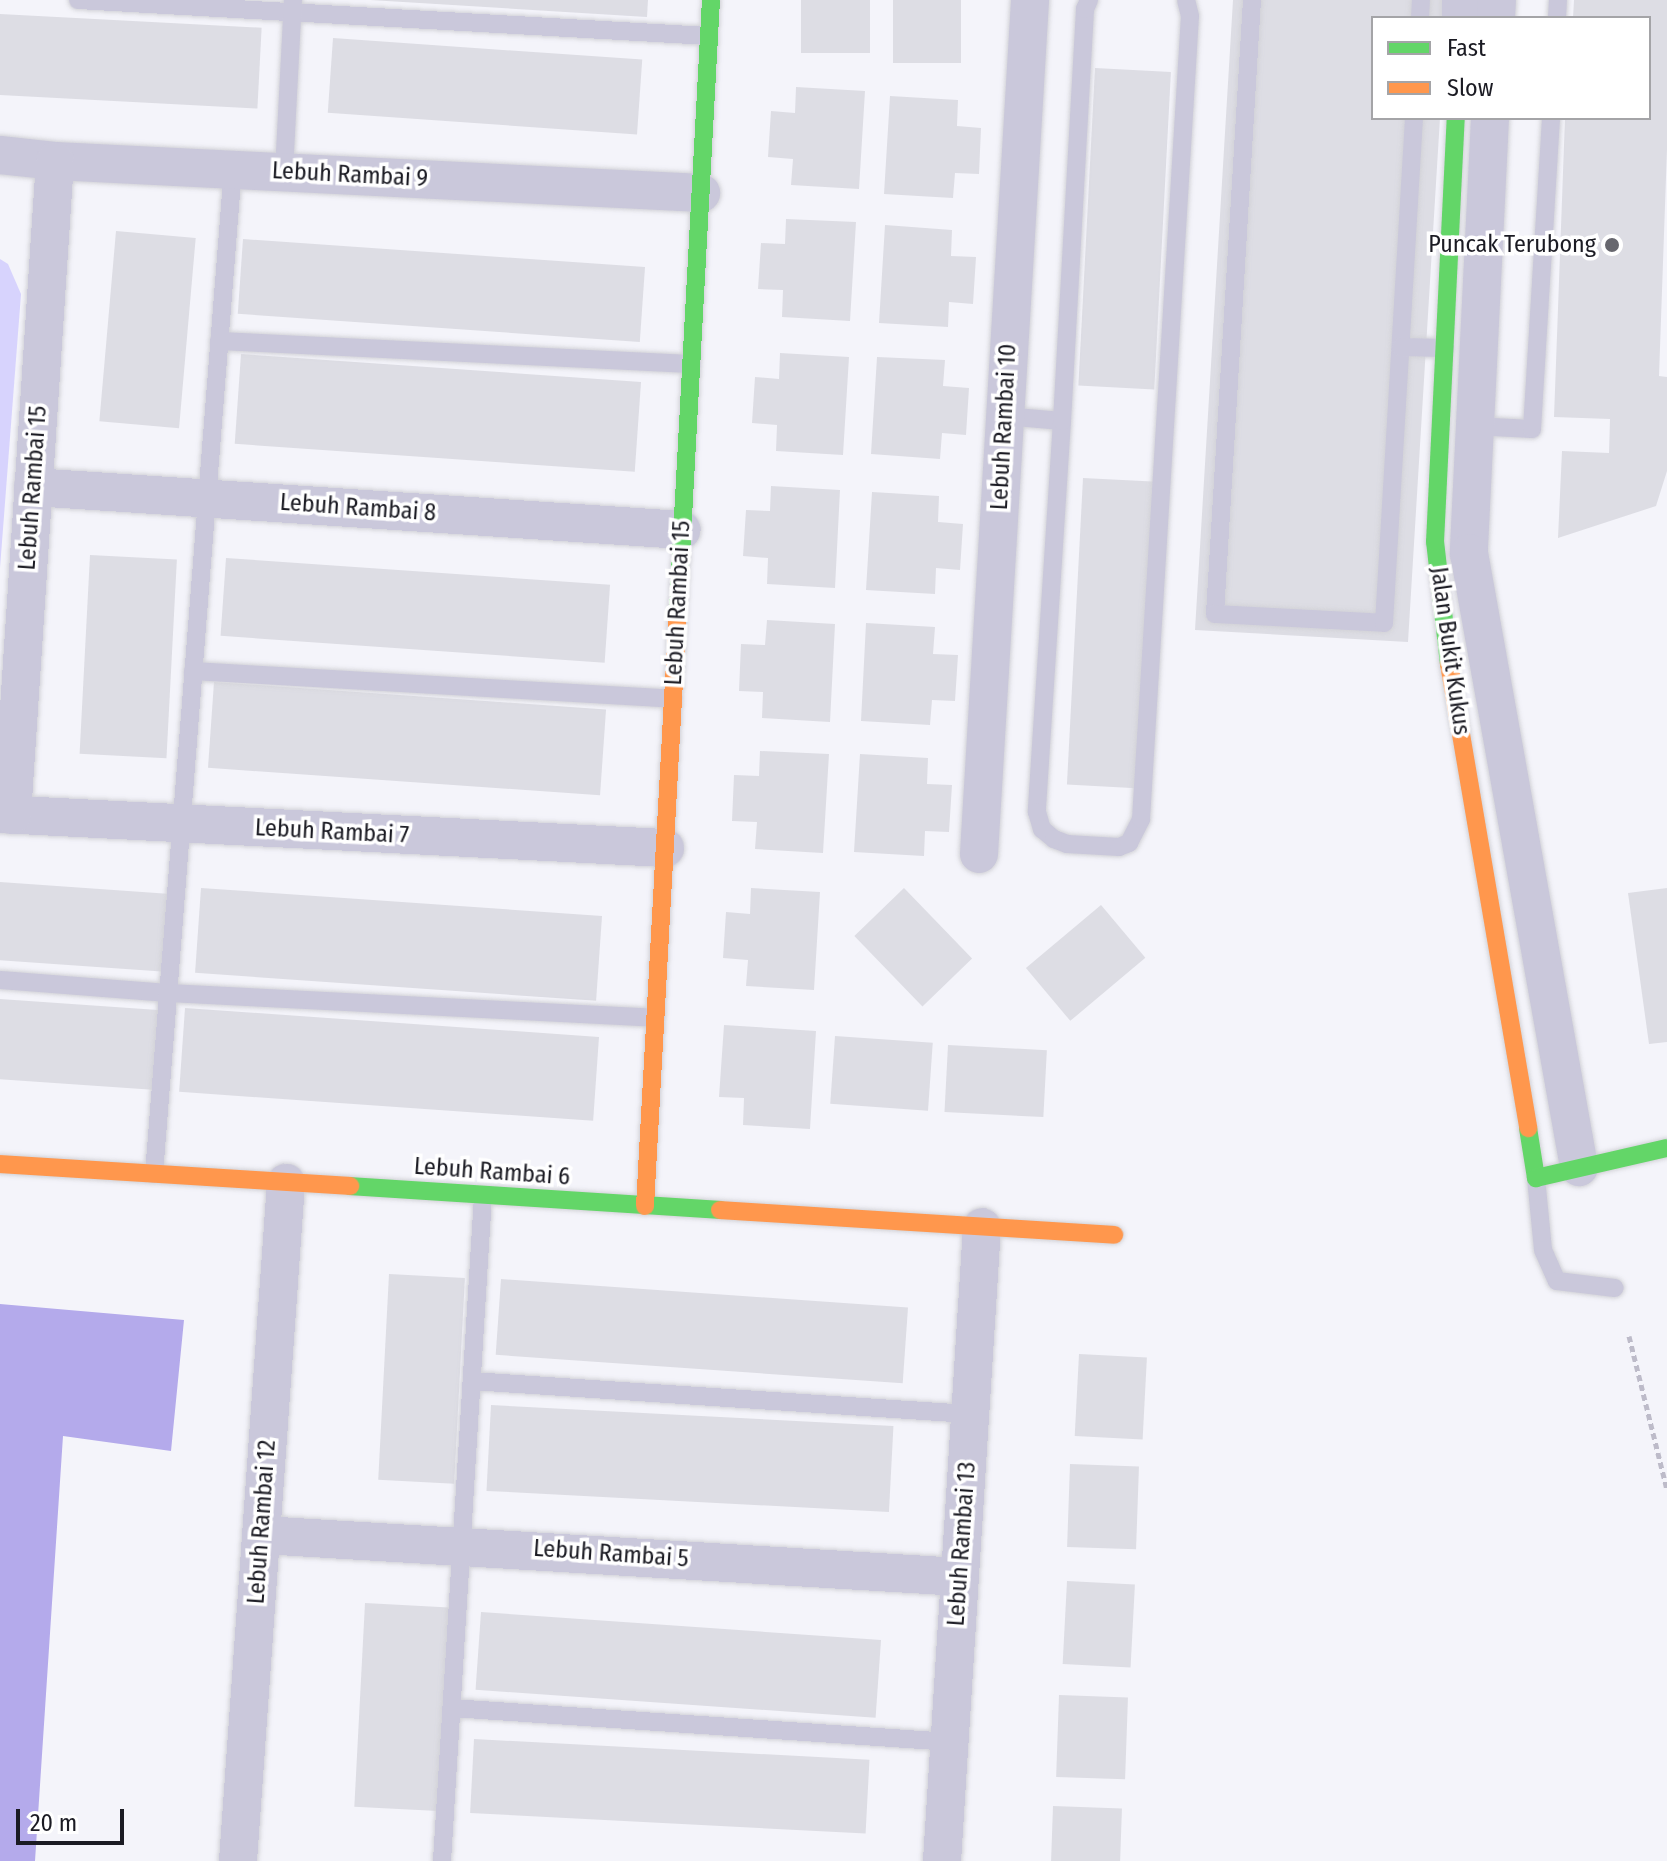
<!DOCTYPE html>
<style>
body{margin:0}
#map{position:relative;width:1667px;height:1861px;overflow:hidden;background:#f4f4fa;font-family:"Fira Sans Condensed",sans-serif}
div>[style]{position:absolute}
[style*='--x']{left:calc(var(--x)*1px);top:calc(var(--y)*1px);width:calc(var(--w)*1px);rotate:calc(var(--a)*1deg)}
.green>*{inset:0;background:#d7d3fd}
.water>*{inset:0;background:#b4aaeb}
.building>*{inset:0;background:#dddde4;transform-origin:0 0}
.path>*{height:5px;margin-top:-2.5px;transform-origin:0;background:repeating-linear-gradient(90deg,#bdbbc9 0 6px,transparent 0 10px)}
.roads{filter:drop-shadow(0 0 2px #d2d2d7) drop-shadow(0 0 2px #d2d2d7)}
.lane>*{height:18px;margin:-9px;padding:0 9px;transform-origin:9px;border-radius:9px;background:#cac8db}
.street>*{height:38px;margin:-19px;padding:0 19px;transform-origin:19px;border-radius:19px;background:#cac8db}
.fast>*{height:18px;margin:-9px;padding:0 9px;transform-origin:9px;border-radius:9px;background:#63d668}
.slow>*{height:18px;margin:-9px;padding:0 9px;transform-origin:9px;border-radius:9px;background:#ff974d}
.dots>*{width:22px;height:22px;translate:-50% -50%;box-sizing:border-box;border:4px solid #fff;border-radius:50%}
span{translate:-50% -50%;white-space:nowrap;text-align:center;line-height:1.15;-webkit-text-stroke:7px #fff;paint-order:stroke}
.street-label{font-size:24px;color:#1b1b23}
.poi-label{font-size:24px;color:#1b1b23}
.right{translate:-100% -50%;text-align:right}
.legend{position:absolute;left:1371px;top:16px;width:280px;height:104px;box-sizing:border-box;background:#fff;border:2px solid #a4a4a7;margin:0;padding:10px 14px;list-style:none;font-size:24px;color:#1b1b23}
.legend li{display:flex;align-items:center;gap:16px;height:40px}
.legend b{width:40px;border:2px solid #a4a4a7}
.scale{position:absolute;left:16px;top:1809px;width:108px;height:36px;box-sizing:border-box;border:4px solid #1b1b23;border-top:0;padding-left:10px;font-size:24px;line-height:28px;white-space:nowrap;color:#1b1b23;-webkit-text-stroke:6px #fff;paint-order:stroke}
</style>
<div id="map">
<div class="green">
<i style="clip-path:polygon(0 259px,8px 264px,21px 294px,0 568px)"></i>
</div>
<div class="water">
<i style="clip-path:polygon(0 1304px,184px 1320px,171px 1451px,63px 1436px,35px 1861px,0 1861px)"></i>
</div>
<div class="building">
<i style="clip-path:polygon(370px 0,648px 0,647px 17px)"></i>
<i style="left:801px;top:0;width:69px;height:53px"></i>
<i style="left:893px;top:0;width:68px;height:63px"></i>
<i style="clip-path:polygon(1233px 0,1447px 0,1446px 18px,1373px 18px,1373px 118px,1440px 118px,1408px 642px,1195px 630px)"></i>
<i style="clip-path:polygon(1574px 0,1667px 0,1667px 149px,1659px 376px,1667px 377px,1667px 471px,1656px 506px,1558px 538px,1562px 451px,1609px 453px,1610px 419px,1554px 417px,1565px 118px,1649px 118px,1649px 18px,1573px 18px)"></i>
<i style="left:0;top:14px;width:262px;height:81px;rotate:3deg"></i>
<i style="left:333px;top:38px;width:310px;height:75px;rotate:4deg"></i>
<i style="left:1095px;top:68px;width:76px;height:318px;rotate:3deg"></i>
<i style="clip-path:polygon(796px 87px,865px 91px,859px 189px,791px 185px,793px 159px,768px 157px,771px 111px,795px 113px)"></i>
<i style="clip-path:polygon(890px 96px,958px 100px,957px 126px,981px 128px,979px 174px,955px 173px,953px 198px,884px 194px)"></i>
<i style="clip-path:polygon(786px 219px,856px 222px,850px 321px,782px 317px,783px 290px,758px 289px,761px 243px,785px 244px)"></i>
<i style="clip-path:polygon(885px 225px,952px 230px,951px 256px,976px 257px,973px 304px,949px 302px,948px 327px,879px 323px)"></i>
<i style="left:116px;top:231px;width:80px;height:191px;rotate:5deg"></i>
<i style="left:243px;top:239px;width:403px;height:75px;rotate:4deg"></i>
<i style="clip-path:polygon(780px 353px,849px 357px,843px 455px,776px 451px,777px 425px,752px 423px,755px 377px,779px 379px)"></i>
<i style="left:241px;top:354px;width:401px;height:90px;rotate:4deg"></i>
<i style="clip-path:polygon(877px 357px,945px 360px,943px 386px,969px 388px,966px 435px,942px 433px,940px 459px,871px 454px)"></i>
<i style="left:1083px;top:478px;width:74px;height:307px;rotate:3deg"></i>
<i style="clip-path:polygon(771px 486px,840px 490px,835px 588px,767px 584px,768px 558px,743px 556px,746px 510px,770px 511px)"></i>
<i style="clip-path:polygon(872px 492px,939px 496px,938px 522px,963px 524px,960px 570px,936px 568px,935px 594px,866px 590px)"></i>
<i style="left:90px;top:555px;width:87px;height:199px;rotate:3deg"></i>
<i style="left:226px;top:558px;width:385px;height:78px;rotate:4deg"></i>
<i style="clip-path:polygon(767px 620px,835px 624px,830px 722px,762px 718px,763px 692px,739px 691px,741px 644px,765px 645px)"></i>
<i style="clip-path:polygon(866px 623px,935px 627px,933px 654px,958px 655px,955px 701px,932px 700px,930px 725px,861px 721px)"></i>
<i style="left:214px;top:682px;width:393px;height:86px;rotate:4deg"></i>
<i style="clip-path:polygon(760px 751px,829px 754px,823px 853px,755px 849px,757px 822px,732px 821px,734px 775px,759px 776px)"></i>
<i style="clip-path:polygon(860px 754px,928px 758px,927px 784px,952px 785px,949px 832px,925px 831px,924px 856px,854px 852px)"></i>
<i style="left:0;top:882px;width:171px;height:78px;rotate:4deg"></i>
<i style="left:201px;top:888px;width:402px;height:85px;rotate:4deg"></i>
<i style="clip-path:polygon(751px 888px,820px 892px,814px 990px,746px 986px,748px 960px,723px 958px,726px 912px,750px 914px)"></i>
<i style="left:904px;top:888px;width:98px;height:69px;rotate:46deg"></i>
<i style="clip-path:polygon(1667px 888px,1667px 1042px,1649px 1044px,1628px 893px)"></i>
<i style="left:1101px;top:905px;width:69px;height:98px;rotate:50deg"></i>
<i style="left:0;top:999px;width:162px;height:80px;rotate:4deg"></i>
<i style="left:185px;top:1008px;width:415px;height:84px;rotate:4deg"></i>
<i style="clip-path:polygon(724px 1025px,816px 1031px,810px 1129px,743px 1125px,744px 1098px,719px 1097px)"></i>
<i style="left:835px;top:1036px;width:98px;height:68px;rotate:4deg"></i>
<i style="left:948px;top:1045px;width:99px;height:67px;rotate:3deg"></i>
<i style="left:389px;top:1274px;width:76px;height:206px;rotate:3deg"></i>
<i style="left:501px;top:1279px;width:408px;height:76px;rotate:4deg"></i>
<i style="left:1079px;top:1354px;width:68px;height:82px;rotate:3deg"></i>
<i style="left:491px;top:1405px;width:403px;height:86px;rotate:3deg"></i>
<i style="left:1070px;top:1464px;width:69px;height:83px;rotate:2deg"></i>
<i style="left:1067px;top:1581px;width:68px;height:83px;rotate:3deg"></i>
<i style="left:365px;top:1603px;width:84px;height:204px;rotate:3deg"></i>
<i style="left:481px;top:1612px;width:401px;height:78px;rotate:4deg"></i>
<i style="left:1059px;top:1695px;width:69px;height:82px;rotate:2deg"></i>
<i style="left:474px;top:1739px;width:396px;height:74px;rotate:3deg"></i>
<i style="left:1053px;top:1806px;width:69px;height:55px;rotate:2deg"></i>
</div>
<div class="path">
<i style="--x:1629;--y:1336;--w:158;--a:76.1"></i>
</div>
<div class="roads">
<div class="lane">
<i style="--x:78;--y:0;--w:632;--a:3.27"></i>
<i style="--x:1252;--y:0;--w:615;--a:93.45"></i>
<i style="--x:1215;--y:614;--w:169;--a:3"></i>
<i style="--x:1384;--y:623;--w:506;--a:-86.6"></i>
<i style="--x:1420;--y:18;--w:18;--a:-87"></i>
<i style="--x:1557;--y:18;--w:18;--a:-87"></i>
<i style="--x:284;--y:171;--w:171;--a:-87"></i>
<i style="--x:219;--y:341;--w:473;--a:2.8"></i>
<i style="--x:1401;--y:347;--w:44;--a:1.3"></i>
<i style="--x:1004;--y:416;--w:58;--a:4.9"></i>
<i style="--x:1062;--y:421;--w:392;--a:93.7"></i>
<i style="--x:1037;--y:812;--w:18;--a:74"></i>
<i style="--x:1042;--y:829;--w:16;--a:40"></i>
<i style="--x:1054;--y:839;--w:14;--a:21"></i>
<i style="--x:1067;--y:844;--w:52;--a:3.3"></i>
<i style="--x:1119;--y:847;--w:11;--a:-22"></i>
<i style="--x:1129;--y:843;--w:27;--a:-63"></i>
<i style="--x:1141;--y:819;--w:804;--a:-86.51"></i>
<i style="--x:1190;--y:16;--w:16;--a:-104"></i>
<i style="--x:1062;--y:421;--w:413;--a:-86.8"></i>
<i style="--x:1085;--y:9;--w:10;--a:-66"></i>
<i style="--x:1473;--y:426;--w:59;--a:2.9"></i>
<i style="--x:1532;--y:429;--w:312;--a:-86.5"></i>
<i style="--x:193;--y:671;--w:481;--a:3.3"></i>
<i style="--x:0;--y:980;--w:169;--a:4.4"></i>
<i style="--x:168;--y:993;--w:488;--a:2.9"></i>
<i style="--x:154;--y:1174;--w:1008;--a:-85.51"></i>
<i style="--x:1536;--y:1178;--w:72;--a:84.4"></i>
<i style="--x:1543;--y:1250;--w:34;--a:66"></i>
<i style="--x:1557;--y:1281;--w:58;--a:6.9"></i>
<i style="--x:472;--y:1381;--w:499;--a:3.8"></i>
<i style="--x:452;--y:1708;--w:498;--a:3.9"></i>
<i style="--x:442;--y:1861;--w:666;--a:-86.47"></i>
</div>
<div class="street">
<i style="--x:1461;--y:18;--w:18;--a:-90"></i>
<i style="--x:1496;--y:18;--w:18;--a:-87"></i>
<i style="--x:1490;--y:118;--w:436;--a:92.8"></i>
<i style="--x:1469;--y:553;--w:624;--a:79.84"></i>
<i style="--x:0;--y:155;--w:55;--a:6.2"></i>
<i style="--x:55;--y:161;--w:647;--a:2.84"></i>
<i style="--x:33;--y:487;--w:650;--a:3.79"></i>
<i style="--x:0;--y:814;--w:666;--a:2.93"></i>
<i style="--x:12;--y:815;--w:655;--a:-86.24"></i>
<i style="--x:979;--y:854;--w:856;--a:-86.58"></i>
<i style="--x:262;--y:1535;--w:699;--a:3.44"></i>
<i style="--x:238;--y:1861;--w:680;--a:-85.95"></i>
<i style="--x:942;--y:1861;--w:635;--a:-86.39"></i>
</div>
<div class="fast">
<i style="--x:678;--y:609;--w:610;--a:-86.9"></i>
<i style="--x:1449;--y:664;--w:123;--a:-96.5"></i>
<i style="--x:1435;--y:542;--w:425;--a:-87.2"></i>
<i style="--x:1528;--y:1128;--w:51;--a:80.9"></i>
<i style="--x:1536;--y:1178;--w:134;--a:-12.9"></i>
<i style="--x:350;--y:1186;--w:371;--a:3.7"></i>
</div>
<div class="slow">
<i style="--x:1449;--y:664;--w:471;--a:80.3"></i>
<i style="--x:0;--y:1164;--w:351;--a:3.6"></i>
<i style="--x:645;--y:1206;--w:598;--a:-86.84"></i>
<i style="--x:720;--y:1210;--w:395;--a:3.6"></i>
</div>
</div>
<div class="dots">
<i style="left:1612px;top:245px;background:#67676e"></i>
</div>
<div class="street-label">
<span style="left:350px;top:175px;rotate:3deg">Lebuh Rambai 9</span>
<span style="left:1004px;top:427px;rotate:-87deg">Lebuh Rambai 10</span>
<span style="left:33px;top:488px;rotate:-86deg">Lebuh Rambai 15</span>
<span style="left:358px;top:508px;rotate:4deg">Lebuh Rambai 8</span>
<span style="left:678px;top:603px;rotate:-87deg">Lebuh Rambai 15</span>
<span style="left:1450px;top:651px;rotate:82deg">Jalan Bukit Kukus</span>
<span style="left:332px;top:832px;rotate:3deg">Lebuh Rambai 7</span>
<span style="left:492px;top:1172px;rotate:4deg">Lebuh Rambai 6</span>
<span style="left:262px;top:1522px;rotate:-86deg">Lebuh Rambai 12</span>
<span style="left:962px;top:1544px;rotate:-86deg">Lebuh Rambai 13</span>
<span style="left:611px;top:1554px;rotate:4deg">Lebuh Rambai 5</span>
</div>
<div class="poi-label">
<span class="right" style="left:1596px;top:245px">Puncak Terubong</span>
</div>
<ul class="legend">
<li><b style="height:10px;background:#63d668"></b>Fast</li>
<li><b style="height:10px;background:#ff974d"></b>Slow</li>
</ul>
<div class="scale">20 m</div>
</div>
